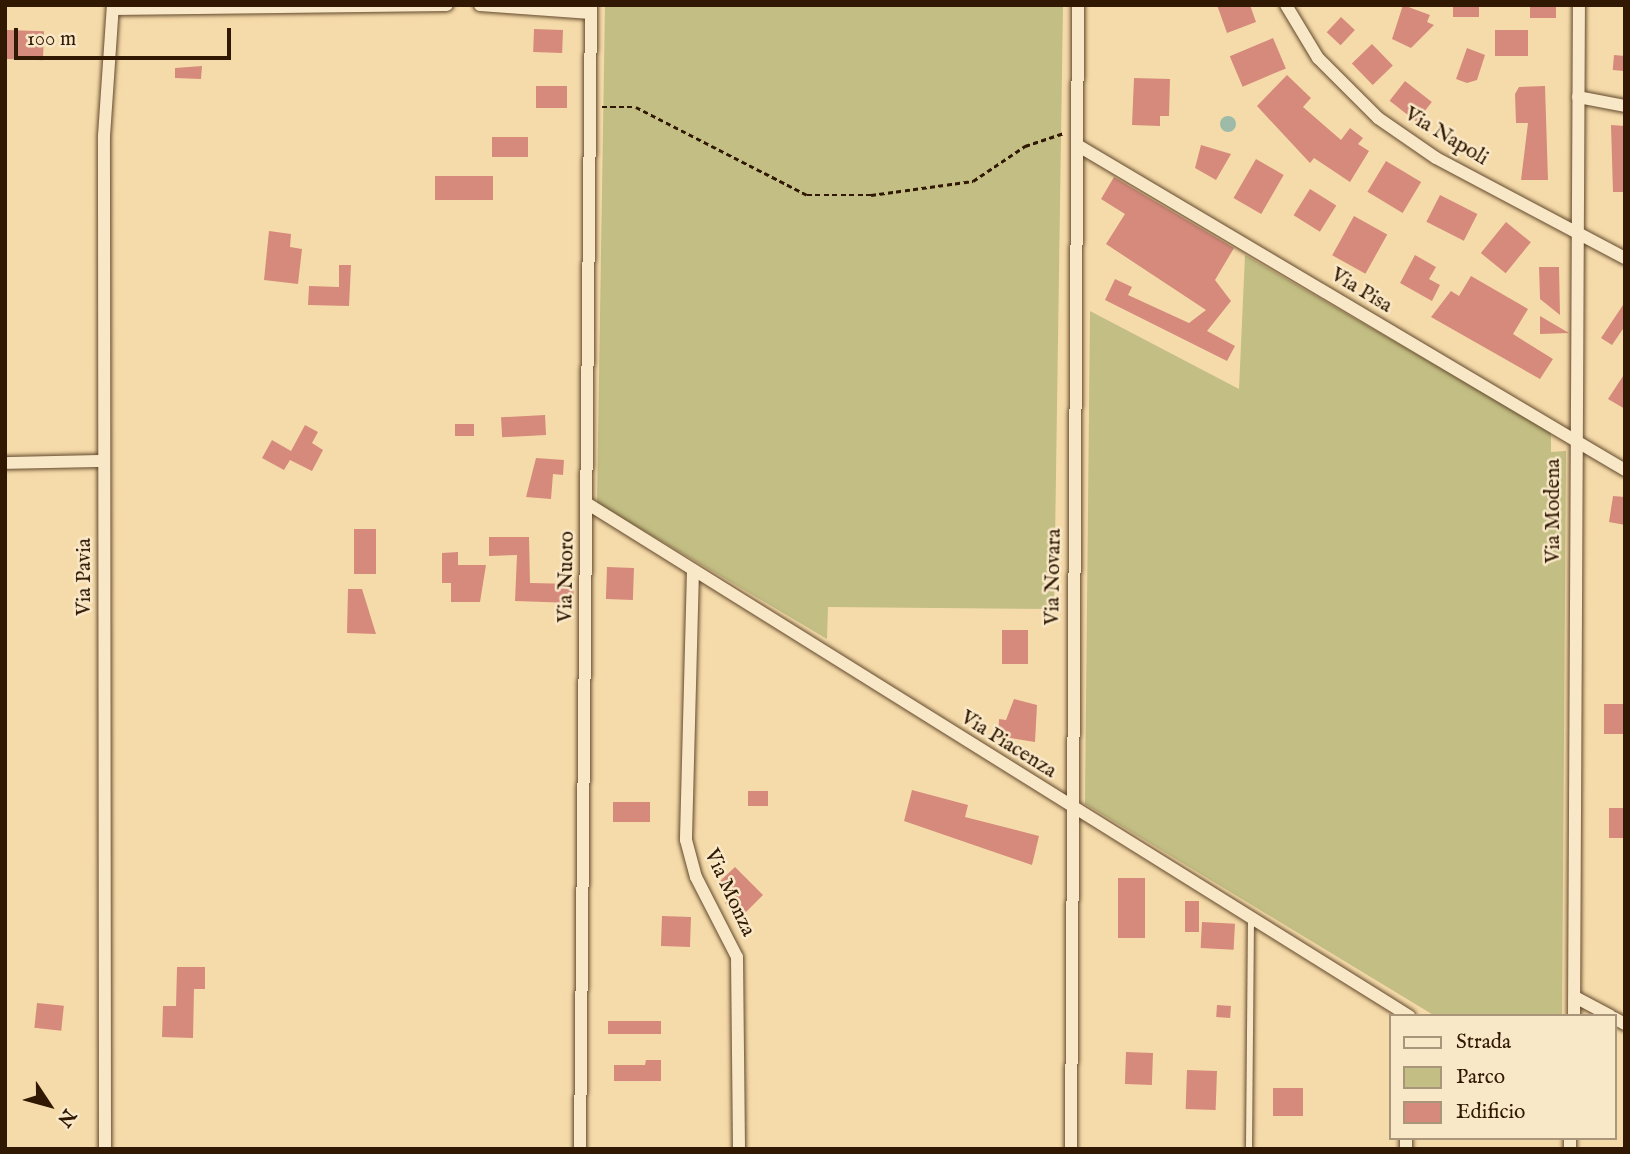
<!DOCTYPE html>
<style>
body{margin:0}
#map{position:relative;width:1630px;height:1154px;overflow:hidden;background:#f6dbaa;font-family:"IM FELL English",serif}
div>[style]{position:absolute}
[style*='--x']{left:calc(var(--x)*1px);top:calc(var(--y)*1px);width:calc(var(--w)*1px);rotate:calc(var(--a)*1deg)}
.green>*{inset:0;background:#c3be84}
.water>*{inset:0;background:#9dbba8}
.round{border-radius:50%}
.building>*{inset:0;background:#d58a7c;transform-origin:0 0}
.path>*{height:2.5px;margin-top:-1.25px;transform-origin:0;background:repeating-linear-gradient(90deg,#301802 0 5px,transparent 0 8.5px)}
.roads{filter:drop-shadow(0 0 2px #62492c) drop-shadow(0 0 2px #62492c)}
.service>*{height:6px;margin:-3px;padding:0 3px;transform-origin:3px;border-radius:3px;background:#f9e8c8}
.minor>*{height:12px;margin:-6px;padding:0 6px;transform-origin:6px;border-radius:6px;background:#f9e8c8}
span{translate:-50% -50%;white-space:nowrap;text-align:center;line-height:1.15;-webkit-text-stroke:5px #f9e8c8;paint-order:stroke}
.street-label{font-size:21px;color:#301802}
.frame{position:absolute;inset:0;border:7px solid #301802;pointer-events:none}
.legend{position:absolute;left:1389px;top:1014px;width:228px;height:126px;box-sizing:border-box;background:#f9e8c8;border:2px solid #a99579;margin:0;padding:9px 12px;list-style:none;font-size:21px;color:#301802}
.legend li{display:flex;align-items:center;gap:14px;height:35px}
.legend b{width:35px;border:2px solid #a99579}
.north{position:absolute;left:14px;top:1070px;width:70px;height:70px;-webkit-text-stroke:5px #f9e8c8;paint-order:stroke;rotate:126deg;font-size:19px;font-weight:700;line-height:28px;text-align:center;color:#301802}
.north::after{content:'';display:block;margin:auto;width:24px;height:32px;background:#301802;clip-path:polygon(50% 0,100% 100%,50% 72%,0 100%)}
.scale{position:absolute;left:14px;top:28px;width:217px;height:32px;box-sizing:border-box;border:4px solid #301802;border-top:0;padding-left:9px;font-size:21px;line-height:24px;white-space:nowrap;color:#301802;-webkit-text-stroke:5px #f9e8c8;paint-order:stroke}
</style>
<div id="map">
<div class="green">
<i style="clip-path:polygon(605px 5px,1063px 5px,1054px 609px,828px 607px,827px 639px,597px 503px)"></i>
<i style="clip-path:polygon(1245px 255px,1551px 432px,1551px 452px,1566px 451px,1562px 1016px,1435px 1016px,1085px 804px,1090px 311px,1239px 389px)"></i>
</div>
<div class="water">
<i class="round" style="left:1220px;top:116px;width:16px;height:16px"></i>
</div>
<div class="building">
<i style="clip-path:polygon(1217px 5px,1250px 5px,1256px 22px,1227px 33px)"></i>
<i style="clip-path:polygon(1403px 5px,1430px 15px,1427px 22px,1434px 25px,1411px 48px,1392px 39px)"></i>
<i style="left:1453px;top:5px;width:26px;height:12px"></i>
<i style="left:1530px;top:5px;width:26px;height:13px"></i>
<i style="left:1341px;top:17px;width:19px;height:21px;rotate:43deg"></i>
<i style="left:534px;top:29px;width:29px;height:23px;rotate:2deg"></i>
<i style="left:7px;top:30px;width:37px;height:29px;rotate:2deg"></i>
<i style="left:1528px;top:30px;width:26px;height:33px;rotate:90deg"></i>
<i style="left:1273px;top:38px;width:33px;height:47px;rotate:67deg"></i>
<i style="left:1372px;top:44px;width:30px;height:28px;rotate:46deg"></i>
<i style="clip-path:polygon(1467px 48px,1485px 55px,1477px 80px,1467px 83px,1456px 79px)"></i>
<i style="left:1614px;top:55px;width:11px;height:15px;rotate:5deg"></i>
<i style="clip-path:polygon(202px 66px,201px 79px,175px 78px,175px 68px)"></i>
<i style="clip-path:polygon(1287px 75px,1311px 98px,1303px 107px,1341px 140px,1350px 128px,1363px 138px,1358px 144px,1369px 151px,1350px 182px,1314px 158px,1310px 163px,1257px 106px)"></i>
<i style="clip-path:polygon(1134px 78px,1170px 79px,1169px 116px,1160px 116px,1160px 126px,1132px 125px)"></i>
<i style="left:1405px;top:81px;width:34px;height:25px;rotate:38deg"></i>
<i style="left:536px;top:86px;width:31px;height:22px"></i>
<i style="clip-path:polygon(1545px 86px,1548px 180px,1521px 180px,1528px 123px,1516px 123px,1515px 94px,1519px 87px)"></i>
<i style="clip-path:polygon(1611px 125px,1625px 126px,1625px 192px,1613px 192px)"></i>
<i style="left:528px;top:137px;width:20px;height:36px;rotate:90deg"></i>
<i style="clip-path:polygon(1201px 145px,1231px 154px,1216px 180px,1195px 168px)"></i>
<i style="left:1256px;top:159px;width:32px;height:45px;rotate:30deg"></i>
<i style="left:1386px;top:161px;width:41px;height:36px;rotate:31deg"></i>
<i style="left:435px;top:176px;width:58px;height:24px"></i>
<i style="clip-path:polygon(1114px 177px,1234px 248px,1215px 280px,1231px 301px,1207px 331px,1235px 346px,1227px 361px,1105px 300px,1115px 279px,1132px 287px,1128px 295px,1189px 323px,1206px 310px,1106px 244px,1125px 214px,1101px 199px)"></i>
<i style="left:1310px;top:189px;width:31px;height:31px;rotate:32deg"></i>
<i style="left:1440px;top:195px;width:42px;height:30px;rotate:27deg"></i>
<i style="left:1354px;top:216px;width:38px;height:45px;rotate:29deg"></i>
<i style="left:1506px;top:222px;width:32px;height:40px;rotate:39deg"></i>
<i style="clip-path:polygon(269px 231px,291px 234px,290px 247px,302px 249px,298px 284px,264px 280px)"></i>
<i style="clip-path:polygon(1415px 255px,1436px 267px,1429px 279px,1440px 285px,1432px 301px,1400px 283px)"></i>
<i style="clip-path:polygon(339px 265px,351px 265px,349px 306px,308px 305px,309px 286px,339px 287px)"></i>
<i style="clip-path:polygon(1539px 267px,1559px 267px,1560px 315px,1540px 299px)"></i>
<i style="clip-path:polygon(1471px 276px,1528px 309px,1513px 334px,1553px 359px,1540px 379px,1431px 317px,1451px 291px,1459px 296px)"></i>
<i style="clip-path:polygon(1625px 302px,1625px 326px,1612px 345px,1601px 338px)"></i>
<i style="clip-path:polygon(1540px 316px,1569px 333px,1540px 334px)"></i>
<i style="clip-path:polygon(1625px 373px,1625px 409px,1608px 399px)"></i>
<i style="left:545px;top:415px;width:20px;height:44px;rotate:87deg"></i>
<i style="left:455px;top:424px;width:19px;height:12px"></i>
<i style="clip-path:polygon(305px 425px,318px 432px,312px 443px,323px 450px,312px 471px,290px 460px,284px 470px,262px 458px,272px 440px,291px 451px)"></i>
<i style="clip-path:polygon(536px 458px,564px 460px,563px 475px,553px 474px,551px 499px,526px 497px)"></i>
<i style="clip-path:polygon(1613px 496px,1625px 497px,1625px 525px,1609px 522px)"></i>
<i style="left:354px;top:529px;width:22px;height:45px"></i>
<i style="clip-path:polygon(489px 537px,529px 537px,530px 583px,574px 584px,573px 603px,515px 601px,517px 555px,489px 556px)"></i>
<i style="clip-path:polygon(458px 552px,458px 565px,486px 565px,480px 602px,451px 602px,451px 583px,442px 583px,442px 553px)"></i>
<i style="left:607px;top:567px;width:27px;height:32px;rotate:2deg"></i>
<i style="clip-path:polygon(348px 589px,362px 589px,376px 634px,347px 633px)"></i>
<i style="left:1002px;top:630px;width:26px;height:34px"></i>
<i style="clip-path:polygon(1014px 699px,1037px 705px,1035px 742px,998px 736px,999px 719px,1006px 720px)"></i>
<i style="left:1604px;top:704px;width:21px;height:30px"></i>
<i style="clip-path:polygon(912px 790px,968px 805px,965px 817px,1039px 836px,1032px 865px,904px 821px)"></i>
<i style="left:748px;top:791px;width:20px;height:15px"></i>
<i style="left:613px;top:802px;width:37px;height:20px"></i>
<i style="left:1609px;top:808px;width:16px;height:30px"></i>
<i style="clip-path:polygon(735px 867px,763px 895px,740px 918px,725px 903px,733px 896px,719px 882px)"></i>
<i style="left:1118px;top:878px;width:27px;height:60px"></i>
<i style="left:1185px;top:901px;width:14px;height:31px"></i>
<i style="left:662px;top:916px;width:29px;height:30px;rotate:2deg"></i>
<i style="left:1202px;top:922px;width:33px;height:26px;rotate:3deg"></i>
<i style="clip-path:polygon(177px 967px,205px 967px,205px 989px,194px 989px,193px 1038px,162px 1037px,163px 1006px,176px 1006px)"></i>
<i style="left:37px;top:1003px;width:27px;height:25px;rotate:6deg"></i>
<i style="left:1217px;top:1005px;width:14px;height:12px;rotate:4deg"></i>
<i style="left:661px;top:1021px;width:13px;height:53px;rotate:90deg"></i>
<i style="left:1126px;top:1052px;width:27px;height:32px;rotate:2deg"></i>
<i style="clip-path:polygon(646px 1060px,661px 1060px,661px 1081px,614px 1081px,614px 1065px,645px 1065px)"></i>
<i style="left:1187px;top:1070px;width:30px;height:39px;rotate:2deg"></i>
<i style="left:1273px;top:1088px;width:30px;height:28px"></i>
</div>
<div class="path">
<i style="--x:602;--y:107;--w:34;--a:0"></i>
<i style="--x:636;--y:107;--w:192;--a:27.2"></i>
<i style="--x:807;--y:195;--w:64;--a:0"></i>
<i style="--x:871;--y:195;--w:103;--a:-7.8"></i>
<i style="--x:973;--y:181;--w:63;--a:-33.9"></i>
<i style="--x:1025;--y:146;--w:41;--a:-18.4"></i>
</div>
<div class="roads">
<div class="service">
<i style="--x:1249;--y:1147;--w:228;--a:-89.5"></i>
</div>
<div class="minor">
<i style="--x:480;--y:5;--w:111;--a:4.1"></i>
<i style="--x:1286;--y:5;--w:62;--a:58.9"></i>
<i style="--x:1318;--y:58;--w:85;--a:45"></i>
<i style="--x:1378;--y:118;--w:70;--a:34.6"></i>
<i style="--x:1436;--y:158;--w:214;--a:27.9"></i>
<i style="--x:113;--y:9;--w:334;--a:-0.7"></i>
<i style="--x:1578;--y:97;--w:48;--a:10.8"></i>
<i style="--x:1077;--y:145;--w:637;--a:30.67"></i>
<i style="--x:5;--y:463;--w:99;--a:-1.2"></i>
<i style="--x:588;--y:504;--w:968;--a:31.95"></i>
<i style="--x:693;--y:570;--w:270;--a:91.5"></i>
<i style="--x:686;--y:840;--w:38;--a:75"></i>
<i style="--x:696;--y:877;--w:90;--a:62.9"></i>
<i style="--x:737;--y:957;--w:192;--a:89.4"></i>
<i style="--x:1575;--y:997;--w:40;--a:28"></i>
<i style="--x:1574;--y:1016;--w:1011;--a:-89.72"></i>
<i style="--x:1614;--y:1018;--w:13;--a:29"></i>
<i style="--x:1570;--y:1138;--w:11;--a:90"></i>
<i style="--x:105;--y:1149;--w:1013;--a:-90.06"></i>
<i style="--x:104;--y:136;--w:131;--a:-86.1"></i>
<i style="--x:580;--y:1149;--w:1144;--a:-89.45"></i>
<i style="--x:1071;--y:1149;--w:1144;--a:-89.65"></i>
<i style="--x:1406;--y:1149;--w:11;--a:-90"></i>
</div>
</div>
<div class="street-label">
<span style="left:1446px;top:137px;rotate:31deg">Via Napoli</span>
<span style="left:1361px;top:291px;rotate:31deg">Via Pisa</span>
<span style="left:1554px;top:511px;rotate:-90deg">Via Modena</span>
<span style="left:85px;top:577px;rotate:-90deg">Via Pavia</span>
<span style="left:567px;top:577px;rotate:-89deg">Via Nuoro</span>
<span style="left:1054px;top:577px;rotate:-89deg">Via Novara</span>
<span style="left:1008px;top:745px;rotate:32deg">Via Piacenza</span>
<span style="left:729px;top:893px;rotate:65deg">Via Monza</span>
</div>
<div class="frame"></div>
<ul class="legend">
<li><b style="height:9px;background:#f9e8c8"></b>Strada</li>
<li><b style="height:19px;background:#c3be84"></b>Parco</li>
<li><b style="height:19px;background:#d58a7c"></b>Edificio</li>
</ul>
<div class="north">N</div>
<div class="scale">100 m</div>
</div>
